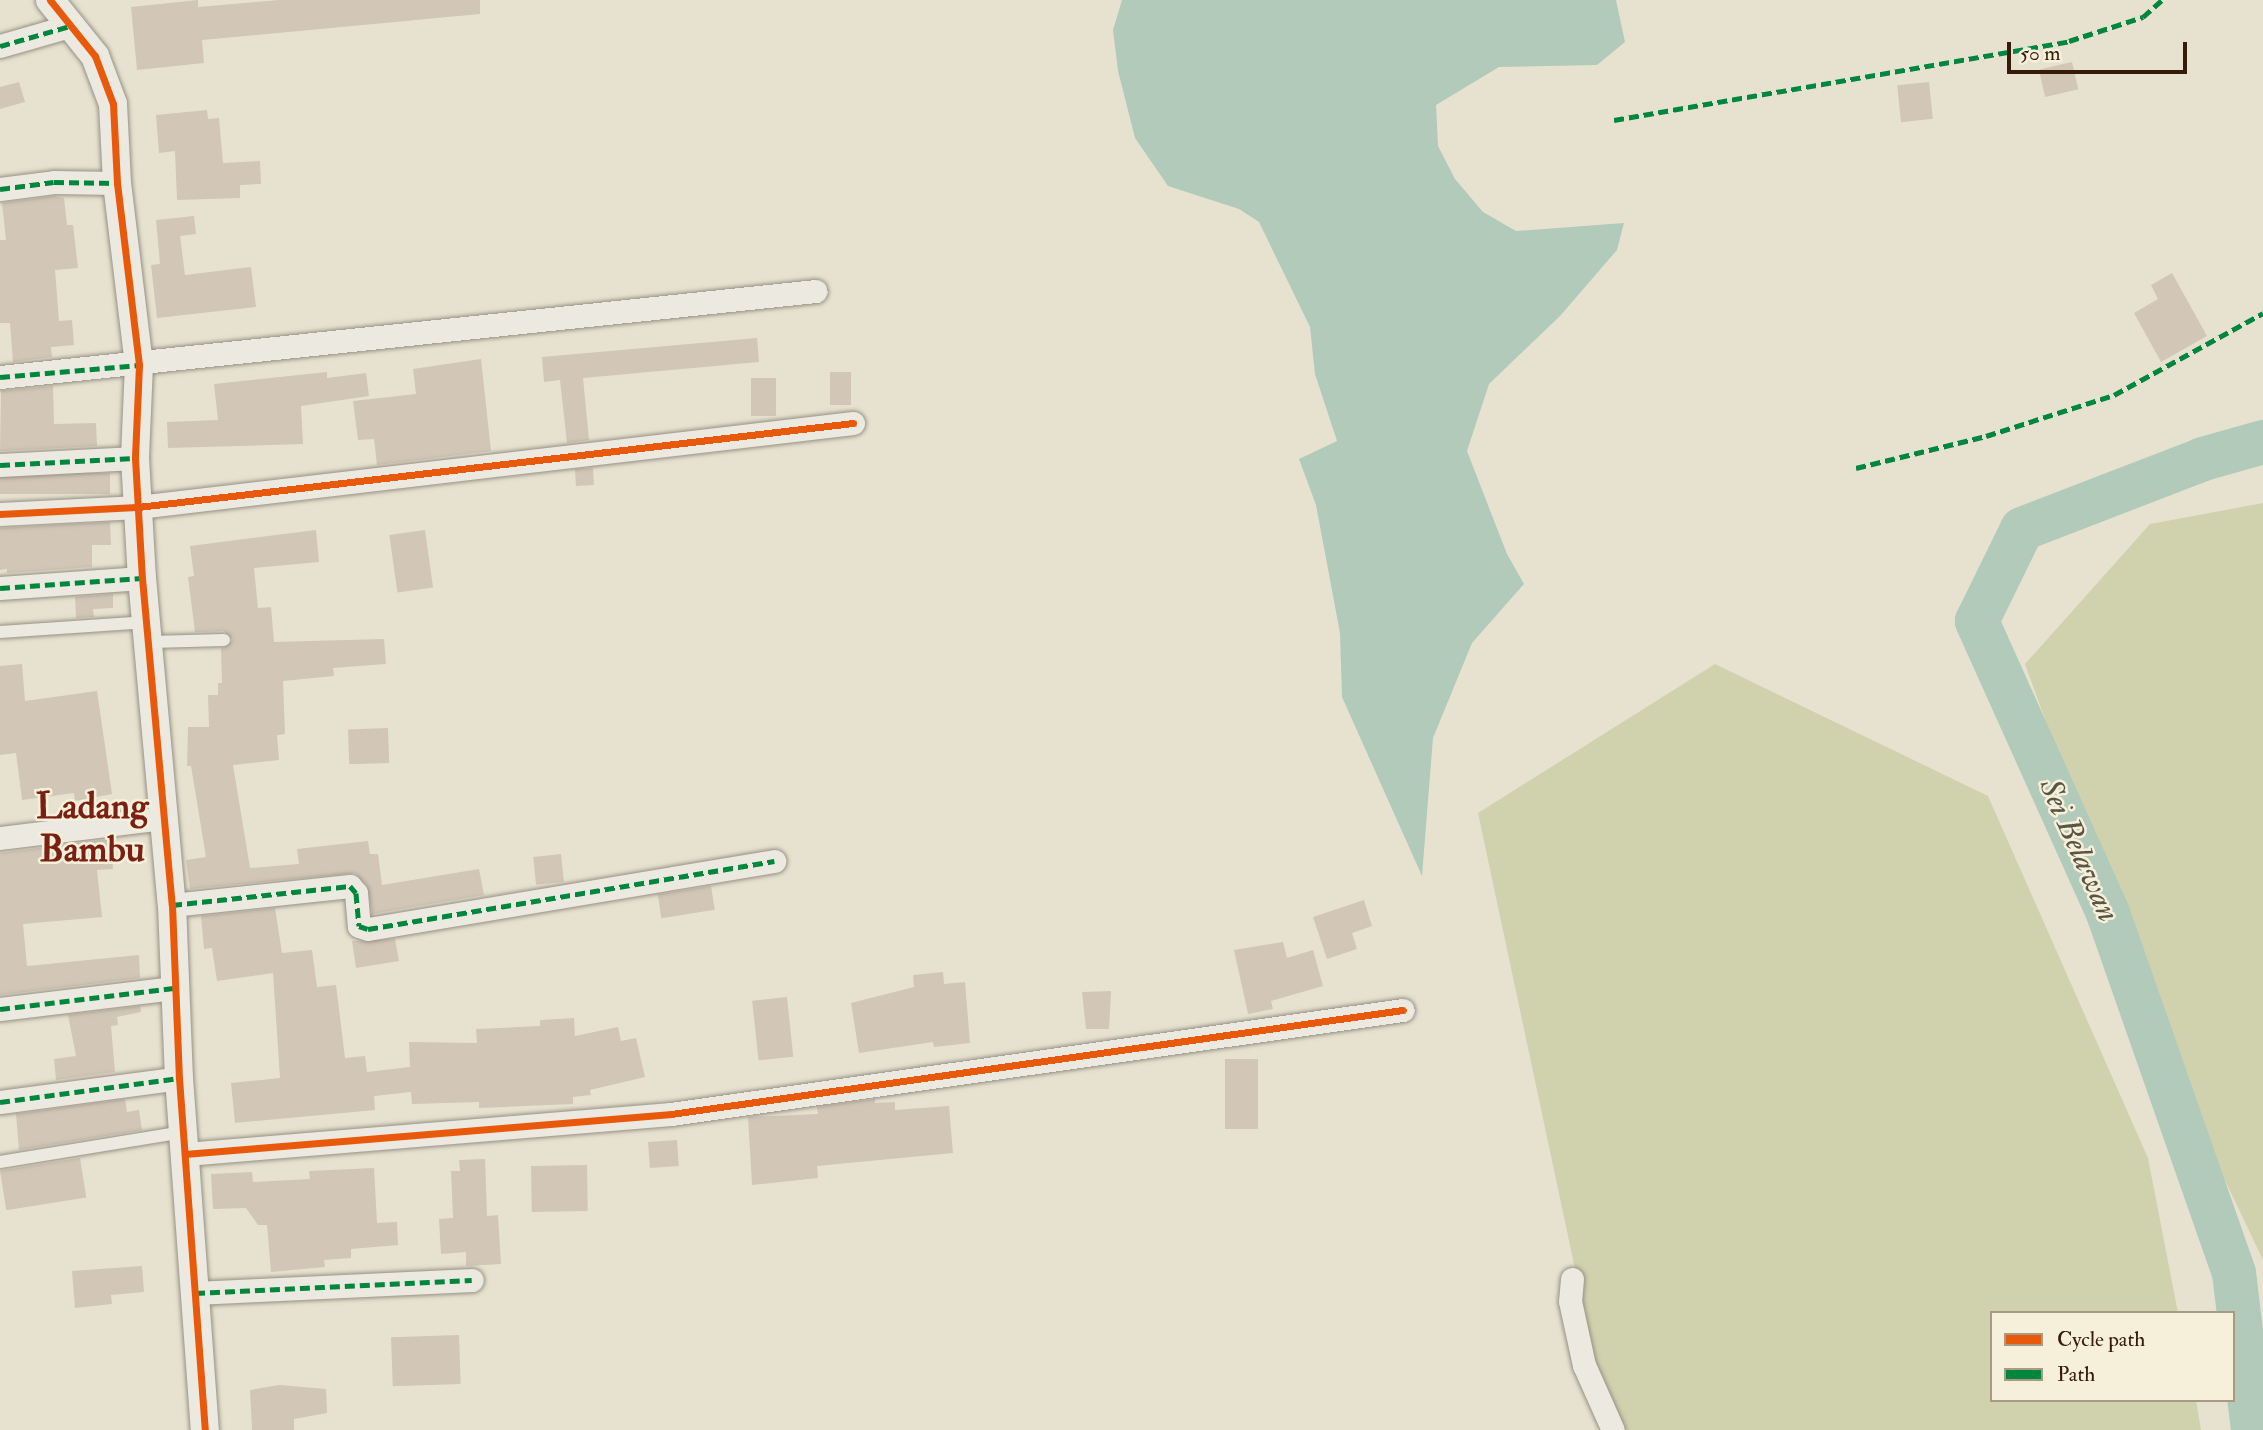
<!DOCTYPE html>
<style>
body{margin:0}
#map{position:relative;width:2263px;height:1430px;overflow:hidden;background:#e7e2d0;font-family:"IM FELL Double Pica",serif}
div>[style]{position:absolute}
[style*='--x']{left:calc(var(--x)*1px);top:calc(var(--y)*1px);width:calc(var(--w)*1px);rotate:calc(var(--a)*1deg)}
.green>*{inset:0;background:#d0d2ae}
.water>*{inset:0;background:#b2caba}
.river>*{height:44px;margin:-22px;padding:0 22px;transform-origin:22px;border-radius:22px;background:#b2caba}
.building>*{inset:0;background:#d2c6b7;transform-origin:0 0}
.roads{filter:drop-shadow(0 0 2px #979184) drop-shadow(0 0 2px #979184)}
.service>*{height:12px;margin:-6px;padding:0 6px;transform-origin:6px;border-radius:6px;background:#ece9e0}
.minor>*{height:23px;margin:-11.5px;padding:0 11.5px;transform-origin:11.5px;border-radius:11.5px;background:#ece9e0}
.tertiary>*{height:28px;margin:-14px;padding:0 14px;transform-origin:14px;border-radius:14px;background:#ece9e0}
.quiet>*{height:5px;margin-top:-2.5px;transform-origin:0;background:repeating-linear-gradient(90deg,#00873e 0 10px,transparent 0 15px)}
.cycleway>*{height:7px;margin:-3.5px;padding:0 3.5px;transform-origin:3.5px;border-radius:3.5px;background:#e8590c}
span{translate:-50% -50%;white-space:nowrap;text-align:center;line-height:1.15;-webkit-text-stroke:5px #f6efda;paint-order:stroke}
.water-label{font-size:32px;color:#595543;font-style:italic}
.district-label{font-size:37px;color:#7a1f14;font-weight:700}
.legend{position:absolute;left:1990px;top:1311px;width:245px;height:91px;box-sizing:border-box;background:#f6efda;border:2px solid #a99a86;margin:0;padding:9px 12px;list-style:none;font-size:21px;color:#351b08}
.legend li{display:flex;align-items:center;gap:14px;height:35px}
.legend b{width:35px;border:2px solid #a99a86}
.scale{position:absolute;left:2007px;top:42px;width:180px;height:32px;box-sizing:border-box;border:4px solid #351b08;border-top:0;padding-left:9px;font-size:21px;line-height:24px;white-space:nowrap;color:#351b08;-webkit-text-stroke:5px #f6efda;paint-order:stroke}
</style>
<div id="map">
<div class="green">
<i style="clip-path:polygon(2263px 503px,2263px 1260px,2171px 1067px,2025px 664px,2150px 524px)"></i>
<i style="clip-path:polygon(1715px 664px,1988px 796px,2148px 1158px,2178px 1313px,1992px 1313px,1992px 1400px,2196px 1400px,2201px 1430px,1623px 1430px,1598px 1377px,1478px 813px)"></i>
</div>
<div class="water">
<i style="clip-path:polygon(1122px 0,1616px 0,1625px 42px,1597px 65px,1499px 67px,1436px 105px,1438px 146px,1455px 179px,1483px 212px,1516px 231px,1624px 223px,1617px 250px,1560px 316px,1489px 384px,1467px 451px,1507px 554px,1524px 584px,1472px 643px,1433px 738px,1422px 876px,1342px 697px,1340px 633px,1316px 505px,1299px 459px,1337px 441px,1315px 374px,1310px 327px,1259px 222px,1239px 209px,1168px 186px,1135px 138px,1118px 71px,1113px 30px)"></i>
</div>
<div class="river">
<i style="--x:2253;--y:1430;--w:158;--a:-96.9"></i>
<i style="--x:2234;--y:1273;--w:381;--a:-109.3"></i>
<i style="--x:2108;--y:913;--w:320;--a:-114.2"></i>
<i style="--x:1977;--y:621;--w:102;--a:-63.9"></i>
<i style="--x:2022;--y:529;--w:194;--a:-21.1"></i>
<i style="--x:2203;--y:459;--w:62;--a:-15.8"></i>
</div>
<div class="building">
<i style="clip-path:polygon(198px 0,198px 7px,279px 0,480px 0,480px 14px,202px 40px,204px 63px,137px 70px,131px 7px)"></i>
<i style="left:2072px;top:62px;width:28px;height:34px;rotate:77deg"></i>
<i style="clip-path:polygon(19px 82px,25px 102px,0 109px,0 87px)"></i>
<i style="left:1929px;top:82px;width:37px;height:32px;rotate:84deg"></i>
<i style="clip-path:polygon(207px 110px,208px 119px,219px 118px,223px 163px,260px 161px,261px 184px,240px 185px,240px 198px,177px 200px,175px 151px,159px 153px,156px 115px)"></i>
<i style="clip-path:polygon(54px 196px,64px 198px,67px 225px,73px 225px,78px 268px,55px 270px,59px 321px,72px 320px,74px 345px,51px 347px,52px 357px,13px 362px,10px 323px,0 323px,0 240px,6px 240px,2px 203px)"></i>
<i style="clip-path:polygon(194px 216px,196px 234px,180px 236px,185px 275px,251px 267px,256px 307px,157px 318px,151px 265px,160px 264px,156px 220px)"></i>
<i style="clip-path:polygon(2172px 273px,2207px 336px,2161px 362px,2134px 313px,2158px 299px,2151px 285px)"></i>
<i style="clip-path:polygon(757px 338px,759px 362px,583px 378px,589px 440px,567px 443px,560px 380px,544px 382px,542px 357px)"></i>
<i style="clip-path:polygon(481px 359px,491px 451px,377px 465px,374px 439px,358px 440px,353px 401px,416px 394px,413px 369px)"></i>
<i style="clip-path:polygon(327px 372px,327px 378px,366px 373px,369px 396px,301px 406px,303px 444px,168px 448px,167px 422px,218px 420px,214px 384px)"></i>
<i style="left:830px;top:372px;width:21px;height:33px"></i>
<i style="left:751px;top:378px;width:25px;height:38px"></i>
<i style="clip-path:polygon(53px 386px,54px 424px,96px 423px,97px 446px,0 451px,1px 391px)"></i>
<i style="left:593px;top:468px;width:17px;height:18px;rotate:87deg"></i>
<i style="left:110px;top:473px;width:21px;height:110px;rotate:90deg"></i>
<i style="clip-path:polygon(110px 522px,111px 545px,92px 545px,92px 567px,7px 573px,7px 569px,0 570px,0 528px)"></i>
<i style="clip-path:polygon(316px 530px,319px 562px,254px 568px,258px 608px,271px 607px,274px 642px,384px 639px,386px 664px,333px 668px,334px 676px,283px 681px,285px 734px,277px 735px,279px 760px,233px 765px,250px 868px,299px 864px,297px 849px,368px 841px,370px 854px,378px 854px,382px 885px,479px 869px,484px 895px,372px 914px,367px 885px,355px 873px,190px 889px,186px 860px,206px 857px,191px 766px,187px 766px,188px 727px,209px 727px,208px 695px,218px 695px,218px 683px,222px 683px,221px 649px,233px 640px,224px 631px,195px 632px,188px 577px,194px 576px,190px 546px)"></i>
<i style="left:425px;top:530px;width:58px;height:36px;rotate:82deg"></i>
<i style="clip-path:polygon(113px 594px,113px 608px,93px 609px,94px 617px,76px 618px,75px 597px)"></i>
<i style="clip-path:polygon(22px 664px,25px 701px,97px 691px,112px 794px,75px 801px,74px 793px,22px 800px,16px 753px,0 755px,0 666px)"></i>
<i style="left:388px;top:728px;width:35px;height:40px;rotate:88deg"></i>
<i style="clip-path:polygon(111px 839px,113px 869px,97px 870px,102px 917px,23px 924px,27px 966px,139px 955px,140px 978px,0 995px,0 853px)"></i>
<i style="left:561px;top:854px;width:28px;height:28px;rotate:84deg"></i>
<i style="left:711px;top:886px;width:24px;height:54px;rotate:81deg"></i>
<i style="clip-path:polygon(1364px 900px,1372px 926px,1352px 933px,1357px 949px,1327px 959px,1313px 917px)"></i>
<i style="clip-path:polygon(275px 908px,282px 953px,312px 950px,317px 987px,336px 985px,345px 1058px,365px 1056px,367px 1072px,410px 1067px,409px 1042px,477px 1043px,476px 1029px,540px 1026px,540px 1020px,574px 1018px,575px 1036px,618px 1027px,621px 1041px,636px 1038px,645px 1077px,590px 1090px,591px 1095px,573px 1097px,573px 1104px,479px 1108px,479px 1102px,412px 1104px,411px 1092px,374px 1096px,375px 1110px,235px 1123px,231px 1083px,280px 1078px,273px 973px,217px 981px,212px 948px,204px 949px,201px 916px)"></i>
<i style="clip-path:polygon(395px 939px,399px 961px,356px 968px,352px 941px)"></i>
<i style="clip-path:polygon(1283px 942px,1287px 958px,1313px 950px,1323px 986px,1271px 1001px,1273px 1009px,1248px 1014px,1234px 950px)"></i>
<i style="clip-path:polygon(943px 972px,944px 984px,965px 982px,970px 1043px,934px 1047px,933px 1042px,859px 1053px,851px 1003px,914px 987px,913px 975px)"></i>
<i style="clip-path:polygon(1111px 991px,1109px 1029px,1086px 1029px,1082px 992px)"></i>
<i style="left:787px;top:997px;width:60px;height:35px;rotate:84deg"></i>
<i style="clip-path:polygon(140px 1006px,141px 1012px,117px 1017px,118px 1025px,111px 1026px,115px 1072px,56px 1080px,54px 1059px,76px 1056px,68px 1015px)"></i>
<i style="left:1225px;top:1059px;width:33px;height:70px"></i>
<i style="clip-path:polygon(125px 1099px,127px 1112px,139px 1110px,142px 1130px,19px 1150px,16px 1114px)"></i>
<i style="clip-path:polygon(875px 1099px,875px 1103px,895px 1102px,895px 1110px,949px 1106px,953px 1153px,817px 1166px,818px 1178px,752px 1185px,748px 1117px,818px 1114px,817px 1107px)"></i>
<i style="left:677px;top:1140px;width:26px;height:29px;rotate:86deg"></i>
<i style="left:80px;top:1158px;width:40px;height:81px;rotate:81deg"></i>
<i style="clip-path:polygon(485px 1159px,487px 1216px,498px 1215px,501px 1264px,466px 1266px,466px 1252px,441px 1254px,439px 1219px,453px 1218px,451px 1171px,460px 1171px,459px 1160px)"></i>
<i style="left:587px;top:1165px;width:46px;height:56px;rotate:89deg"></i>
<i style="clip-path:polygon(374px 1168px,377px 1223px,397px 1222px,398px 1245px,351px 1249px,351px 1258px,324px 1260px,325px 1267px,271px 1272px,267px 1225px,258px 1225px,246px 1208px,213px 1209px,211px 1174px,252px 1172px,253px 1182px,310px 1179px,309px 1171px)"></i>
<i style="clip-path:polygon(142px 1266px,144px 1292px,111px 1295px,112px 1304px,75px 1308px,72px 1271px)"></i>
<i style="left:459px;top:1335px;width:49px;height:68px;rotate:88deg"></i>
<i style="clip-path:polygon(279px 1385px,326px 1389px,327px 1413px,294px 1419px,294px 1430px,252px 1430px,250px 1390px)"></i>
</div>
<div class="roads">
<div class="service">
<i style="--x:0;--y:632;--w:148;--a:-3.9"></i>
<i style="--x:151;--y:642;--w:73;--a:-1.6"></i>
<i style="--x:0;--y:1162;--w:186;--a:-9.3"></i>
</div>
<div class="minor">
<i style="--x:0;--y:46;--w:76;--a:-16"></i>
<i style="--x:0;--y:189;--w:54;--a:-7.4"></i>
<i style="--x:54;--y:182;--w:63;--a:0.9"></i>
<i style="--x:0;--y:377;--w:820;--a:-6.02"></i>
<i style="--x:0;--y:465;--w:135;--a:-3"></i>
<i style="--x:0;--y:514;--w:138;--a:-2.9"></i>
<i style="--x:138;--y:507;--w:720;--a:-6.7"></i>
<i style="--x:0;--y:588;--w:142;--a:-4"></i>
<i style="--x:0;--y:838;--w:163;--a:-7"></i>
<i style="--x:172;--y:905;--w:179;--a:-6.1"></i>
<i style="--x:350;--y:886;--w:9;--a:49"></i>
<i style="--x:356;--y:893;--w:33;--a:85"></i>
<i style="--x:359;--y:926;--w:9;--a:18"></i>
<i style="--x:368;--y:929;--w:412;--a:-9.5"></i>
<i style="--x:0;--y:1009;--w:175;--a:-6.9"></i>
<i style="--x:0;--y:1102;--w:181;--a:-7.6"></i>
<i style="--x:185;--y:1154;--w:488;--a:-4.7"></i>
<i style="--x:671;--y:1114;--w:739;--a:-8.09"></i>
<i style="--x:1572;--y:1279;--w:22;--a:95"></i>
<i style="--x:1570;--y:1301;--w:66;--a:77.7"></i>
<i style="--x:1584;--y:1365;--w:71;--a:66"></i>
<i style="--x:195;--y:1293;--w:277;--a:-2.7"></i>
</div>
<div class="tertiary">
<i style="--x:50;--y:0;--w:72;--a:51.2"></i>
<i style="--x:95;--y:56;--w:51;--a:69.4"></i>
<i style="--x:113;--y:104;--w:79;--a:87.1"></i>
<i style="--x:117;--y:183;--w:183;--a:83.1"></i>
<i style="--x:139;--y:365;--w:93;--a:92.5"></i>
<i style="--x:135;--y:458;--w:120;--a:86.7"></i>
<i style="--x:142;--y:578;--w:328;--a:84.8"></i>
<i style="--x:172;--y:905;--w:173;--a:87.7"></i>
<i style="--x:179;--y:1078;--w:353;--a:85.8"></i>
</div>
</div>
<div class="quiet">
<i style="--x:0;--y:46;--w:76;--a:-16"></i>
<i style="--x:1614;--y:120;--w:462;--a:-9.8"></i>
<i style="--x:2069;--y:41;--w:78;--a:-18"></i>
<i style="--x:2143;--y:17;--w:25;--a:-42"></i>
<i style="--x:0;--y:189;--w:54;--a:-7.4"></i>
<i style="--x:54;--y:182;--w:63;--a:0.9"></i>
<i style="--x:0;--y:377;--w:140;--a:-4.9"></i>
<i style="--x:0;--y:465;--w:135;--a:-3"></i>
<i style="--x:1856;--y:468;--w:134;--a:-13.8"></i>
<i style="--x:1986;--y:436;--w:134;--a:-17.8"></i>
<i style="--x:2114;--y:395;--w:170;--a:-28.8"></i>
<i style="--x:0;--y:588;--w:142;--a:-4"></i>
<i style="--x:172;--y:905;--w:179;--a:-6.1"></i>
<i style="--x:350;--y:886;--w:9;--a:49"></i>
<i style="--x:356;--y:893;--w:33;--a:85"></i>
<i style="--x:359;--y:926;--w:9;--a:18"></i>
<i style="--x:368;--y:929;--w:412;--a:-9.5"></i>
<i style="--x:0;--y:1009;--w:175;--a:-6.9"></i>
<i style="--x:0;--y:1102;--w:181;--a:-7.6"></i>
<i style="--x:195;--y:1293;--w:277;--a:-2.7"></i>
</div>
<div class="cycleway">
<i style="--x:50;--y:0;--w:72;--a:51.2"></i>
<i style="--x:95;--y:56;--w:51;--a:69.4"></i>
<i style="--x:113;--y:104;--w:79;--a:87.1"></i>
<i style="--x:117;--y:183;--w:183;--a:83.1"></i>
<i style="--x:139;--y:365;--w:93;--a:92.5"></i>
<i style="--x:135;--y:458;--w:120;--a:86.7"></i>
<i style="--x:142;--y:578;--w:328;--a:84.8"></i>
<i style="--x:172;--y:905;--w:173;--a:87.7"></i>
<i style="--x:179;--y:1078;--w:353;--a:85.8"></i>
<i style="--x:0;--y:514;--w:138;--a:-2.9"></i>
<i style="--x:138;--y:507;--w:720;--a:-6.7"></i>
<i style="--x:185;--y:1154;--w:488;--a:-4.7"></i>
<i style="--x:671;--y:1114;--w:739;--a:-8.09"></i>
</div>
<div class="water-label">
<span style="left:2079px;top:850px;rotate:66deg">Sei Belawan</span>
</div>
<div class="district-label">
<span style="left:92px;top:829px">Ladang<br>Bambu</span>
</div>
<ul class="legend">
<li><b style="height:9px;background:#e8590c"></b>Cycle path</li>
<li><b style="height:9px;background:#00873e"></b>Path</li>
</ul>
<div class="scale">50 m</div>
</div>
